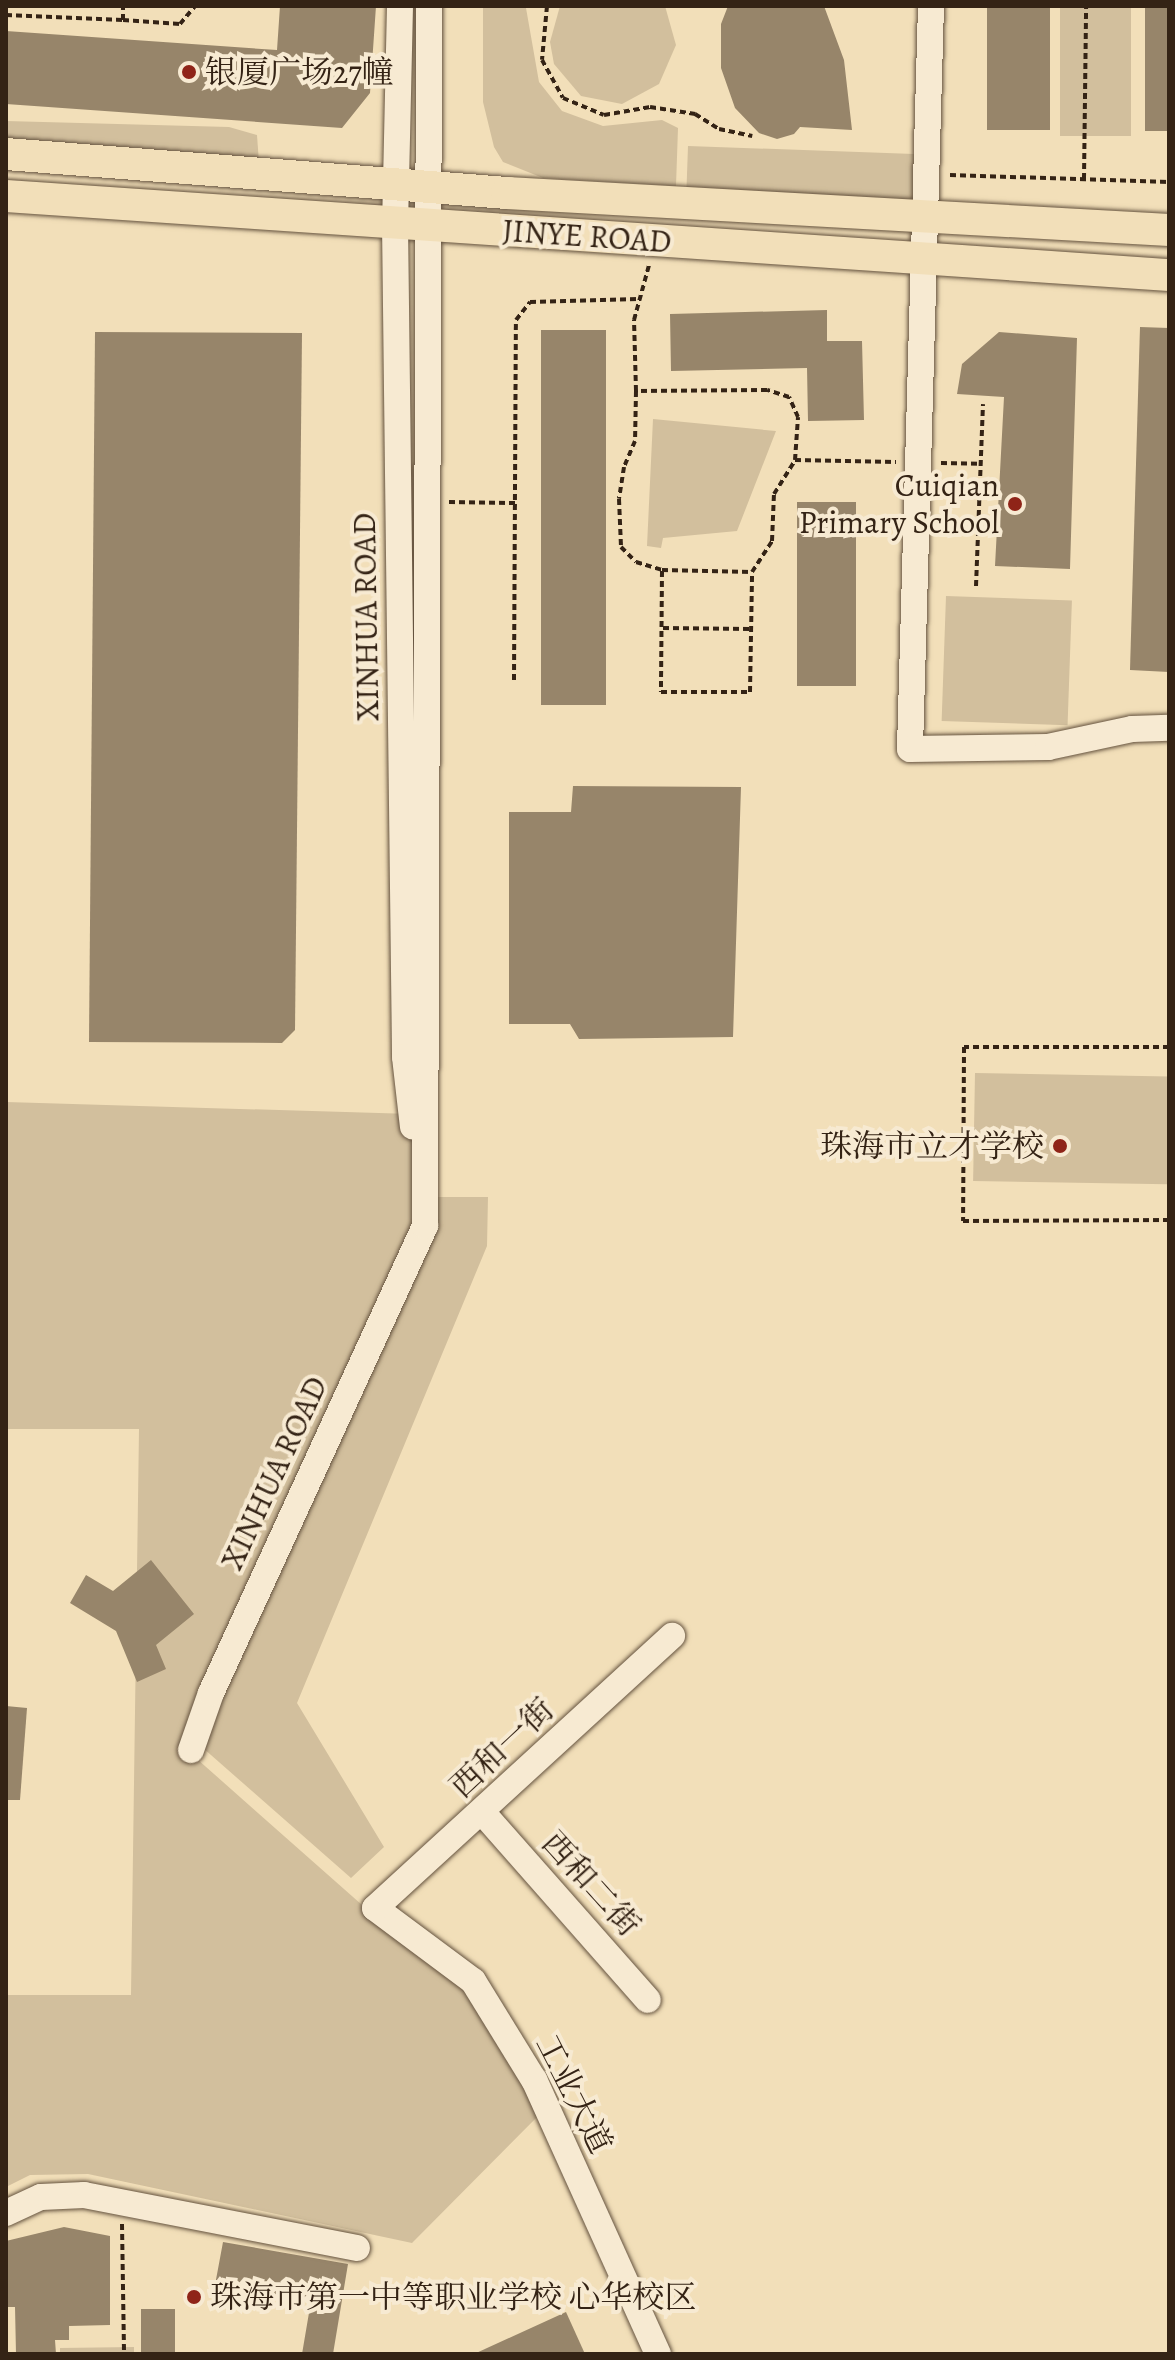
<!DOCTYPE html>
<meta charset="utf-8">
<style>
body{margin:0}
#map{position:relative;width:1175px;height:2360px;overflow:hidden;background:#f2dfb9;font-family:Alegreya,"Noto Serif SC",serif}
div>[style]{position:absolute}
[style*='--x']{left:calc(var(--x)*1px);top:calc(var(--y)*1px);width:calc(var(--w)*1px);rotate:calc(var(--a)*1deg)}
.green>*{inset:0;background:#d2bf9d;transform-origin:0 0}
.building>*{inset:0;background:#97856a;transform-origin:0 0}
.path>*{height:4px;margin-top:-2px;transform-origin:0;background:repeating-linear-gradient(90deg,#342315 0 6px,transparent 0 10px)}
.roads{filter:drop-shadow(0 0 2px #64523e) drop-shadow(0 0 2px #64523e)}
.minor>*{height:26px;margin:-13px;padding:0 13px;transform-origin:13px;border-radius:13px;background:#f7ead2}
.major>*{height:32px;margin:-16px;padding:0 16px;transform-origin:16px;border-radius:16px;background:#f2dfb9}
.dots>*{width:22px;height:22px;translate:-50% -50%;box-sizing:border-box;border:4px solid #f7ead2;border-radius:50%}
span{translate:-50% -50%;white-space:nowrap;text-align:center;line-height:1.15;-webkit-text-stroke:8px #f7ead2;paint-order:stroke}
.poi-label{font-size:32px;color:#342315}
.left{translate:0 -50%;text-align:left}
.right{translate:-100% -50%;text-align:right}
.street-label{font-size:32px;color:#342315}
.frame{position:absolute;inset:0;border:8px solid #342315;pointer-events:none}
</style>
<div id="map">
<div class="green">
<i style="clip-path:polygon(483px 6px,526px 8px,539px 82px,562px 111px,603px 126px,662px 120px,678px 128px,676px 186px,543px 178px,503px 162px,494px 147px,483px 102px)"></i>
<i style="clip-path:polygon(560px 6px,665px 6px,676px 45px,659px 84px,622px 104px,581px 96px,554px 64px,550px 42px)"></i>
<i style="left:1060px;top:6px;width:71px;height:130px"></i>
<i style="clip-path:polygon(6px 121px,229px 127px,257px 135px,259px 163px,6px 141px)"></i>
<i style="left:688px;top:146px;width:233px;height:48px;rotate:2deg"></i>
<i style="clip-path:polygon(653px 419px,776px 431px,737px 531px,663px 538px,661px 548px,647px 546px)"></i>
<i style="left:946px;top:596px;width:126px;height:125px;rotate:2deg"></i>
<i style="left:975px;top:1073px;width:194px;height:108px;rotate:1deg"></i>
<i style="clip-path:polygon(6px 1102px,412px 1114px,425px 1226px,188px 1751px,370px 1912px,465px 1986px,545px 2109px,412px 2243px,88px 2174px,30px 2175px,6px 2187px,6px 1995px,131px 1995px,139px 1429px,6px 1429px)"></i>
<i style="clip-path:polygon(438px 1197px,488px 1197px,487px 1246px,297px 1703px,384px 1847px,351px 1878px,203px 1748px,218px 1699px,437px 1229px)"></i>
<i style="clip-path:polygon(134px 2347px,134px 2354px,60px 2354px,60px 2348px)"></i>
</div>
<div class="building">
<i style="clip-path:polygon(280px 6px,376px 6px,370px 93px,342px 128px,6px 104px,6px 31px,277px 50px)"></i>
<i style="clip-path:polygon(728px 6px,824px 6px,844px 60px,852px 130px,800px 127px,794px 134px,777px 139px,759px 133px,735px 108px,721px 68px,721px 24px)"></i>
<i style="left:987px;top:6px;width:63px;height:124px"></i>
<i style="left:1145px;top:6px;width:24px;height:125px"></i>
<i style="clip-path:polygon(827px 310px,827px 341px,862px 341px,864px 420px,808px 421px,807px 368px,671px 371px,670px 314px)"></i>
<i style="clip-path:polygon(1140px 327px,1169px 328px,1169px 672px,1130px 670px)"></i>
<i style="left:541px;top:330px;width:65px;height:375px"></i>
<i style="clip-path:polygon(95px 332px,302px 333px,295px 1030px,282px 1043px,89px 1042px)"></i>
<i style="clip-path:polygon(999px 332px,1077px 338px,1070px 569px,995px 566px,1004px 397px,957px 394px,962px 364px)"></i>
<i style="left:856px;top:502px;width:184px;height:59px;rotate:90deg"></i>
<i style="clip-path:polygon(573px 786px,741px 787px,733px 1037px,579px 1039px,570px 1024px,509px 1024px,509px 812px,571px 812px)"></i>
<i style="clip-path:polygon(151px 1560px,194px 1614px,156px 1645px,166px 1669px,137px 1682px,116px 1631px,70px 1603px,86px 1575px,113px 1591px)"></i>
<i style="clip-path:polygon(6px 1706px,27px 1708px,20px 1800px,6px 1800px)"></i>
<i style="clip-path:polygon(64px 2227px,110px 2236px,110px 2325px,69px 2326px,69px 2340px,55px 2340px,56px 2354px,16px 2354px,15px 2307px,6px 2307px,6px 2241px)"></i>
<i style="clip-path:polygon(223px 2242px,348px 2264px,333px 2354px,302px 2354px,311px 2301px,215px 2285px)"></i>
<i style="left:141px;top:2309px;width:34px;height:45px"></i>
<i style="clip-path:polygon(566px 2312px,585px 2354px,474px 2354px)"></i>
</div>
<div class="path">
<i style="--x:547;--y:6;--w:54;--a:95.3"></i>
<i style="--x:542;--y:60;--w:43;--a:61.1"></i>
<i style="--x:563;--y:98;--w:44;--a:22.5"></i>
<i style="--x:604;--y:115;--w:47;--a:-9.9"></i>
<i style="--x:650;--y:107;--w:46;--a:8.8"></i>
<i style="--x:695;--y:114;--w:28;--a:32"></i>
<i style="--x:719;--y:129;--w:34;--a:12"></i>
<i style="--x:6;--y:15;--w:117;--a:2.4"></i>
<i style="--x:123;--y:20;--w:14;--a:-90"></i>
<i style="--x:123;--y:20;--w:57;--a:4"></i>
<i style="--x:180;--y:24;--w:23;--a:-50"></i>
<i style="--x:950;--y:175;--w:219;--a:1.8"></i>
<i style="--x:1084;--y:179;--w:173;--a:-89.3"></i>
<i style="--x:636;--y:391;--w:50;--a:91.1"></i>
<i style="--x:635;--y:441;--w:28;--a:113"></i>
<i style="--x:624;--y:467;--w:32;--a:99"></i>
<i style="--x:619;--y:499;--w:48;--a:87.6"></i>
<i style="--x:621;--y:547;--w:21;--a:45"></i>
<i style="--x:636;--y:562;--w:27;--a:17"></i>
<i style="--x:662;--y:570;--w:90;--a:1.3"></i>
<i style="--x:752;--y:572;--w:37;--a:-57"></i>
<i style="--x:772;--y:541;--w:47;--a:-87.6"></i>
<i style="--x:774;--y:494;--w:40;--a:-58"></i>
<i style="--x:795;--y:460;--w:43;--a:-86"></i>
<i style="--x:798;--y:417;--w:22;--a:-114"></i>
<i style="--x:789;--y:397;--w:23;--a:-162"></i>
<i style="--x:767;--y:390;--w:131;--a:179.6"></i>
<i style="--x:636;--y:391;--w:71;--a:-91.6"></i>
<i style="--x:634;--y:320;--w:57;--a:-74.7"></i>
<i style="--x:795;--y:460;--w:101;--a:1.1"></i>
<i style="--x:941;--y:463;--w:39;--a:1"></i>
<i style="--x:449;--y:502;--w:66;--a:0.9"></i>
<i style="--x:662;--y:571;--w:121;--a:90.5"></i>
<i style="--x:661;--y:692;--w:89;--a:0"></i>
<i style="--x:750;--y:692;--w:120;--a:-89"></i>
<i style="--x:976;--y:586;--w:182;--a:-87.8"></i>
<i style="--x:663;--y:628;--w:87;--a:0.7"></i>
<i style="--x:514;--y:680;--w:360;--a:-89.7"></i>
<i style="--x:516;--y:320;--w:23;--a:-52"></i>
<i style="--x:530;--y:302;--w:108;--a:-1.6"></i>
<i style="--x:1169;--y:1047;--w:205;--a:180"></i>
<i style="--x:964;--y:1047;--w:174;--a:90.3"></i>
<i style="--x:963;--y:1221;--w:206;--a:-0.3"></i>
<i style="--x:122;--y:2224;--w:130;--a:89.1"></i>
</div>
<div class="roads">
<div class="minor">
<i style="--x:400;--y:6;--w:217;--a:91.3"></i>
<i style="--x:395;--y:223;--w:834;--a:89.31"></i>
<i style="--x:405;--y:1057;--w:70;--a:83.5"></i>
<i style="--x:931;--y:6;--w:743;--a:91.62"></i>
<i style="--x:910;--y:749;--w:138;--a:-0.8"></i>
<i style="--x:1048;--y:747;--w:86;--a:-12.1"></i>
<i style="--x:1132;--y:729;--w:37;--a:-2"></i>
<i style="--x:191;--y:1750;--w:60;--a:-70.7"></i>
<i style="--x:211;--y:1693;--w:514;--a:-65.38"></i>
<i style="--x:425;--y:1226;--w:1220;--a:-89.81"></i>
<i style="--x:483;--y:1813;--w:249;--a:48.6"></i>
<i style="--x:6;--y:2213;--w:38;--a:-25"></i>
<i style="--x:41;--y:2197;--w:43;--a:-2.7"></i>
<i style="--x:84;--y:2195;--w:278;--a:11"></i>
<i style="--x:658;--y:2354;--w:301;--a:-114.3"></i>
<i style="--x:534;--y:2080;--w:116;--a:-121.6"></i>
<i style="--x:473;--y:1981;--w:122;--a:-143.3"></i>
<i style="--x:375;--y:1908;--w:403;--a:-42.5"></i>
</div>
<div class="major">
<i style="--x:6;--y:154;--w:503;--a:4.45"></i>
<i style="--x:507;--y:193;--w:663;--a:3.2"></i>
<i style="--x:6;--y:196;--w:1166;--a:3.89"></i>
</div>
</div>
<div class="dots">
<i style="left:189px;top:72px;background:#8f2418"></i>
<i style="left:1015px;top:504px;background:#8f2418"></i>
<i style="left:1060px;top:1146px;background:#8f2418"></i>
<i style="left:194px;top:2297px;background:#8f2418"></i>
</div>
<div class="poi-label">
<span class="left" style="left:205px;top:72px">银厦广场27幢</span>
<span class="right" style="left:999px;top:504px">Cuiqian<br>Primary School</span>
<span class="right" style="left:1044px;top:1146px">珠海市立才学校</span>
<span class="left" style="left:210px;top:2297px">珠海市第一中等职业学校 心华校区</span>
</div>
<div class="street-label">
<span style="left:587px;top:236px;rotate:4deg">JINYE ROAD</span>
<span style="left:366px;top:617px;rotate:-91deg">XINHUA ROAD</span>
<span style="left:274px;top:1473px;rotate:-65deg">XINHUA ROAD</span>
<span style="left:502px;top:1748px;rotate:-43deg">西和一街</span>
<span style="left:591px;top:1884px;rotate:48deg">西和二街</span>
<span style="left:574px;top:2094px;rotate:63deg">工业大道</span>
</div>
<div class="frame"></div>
</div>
